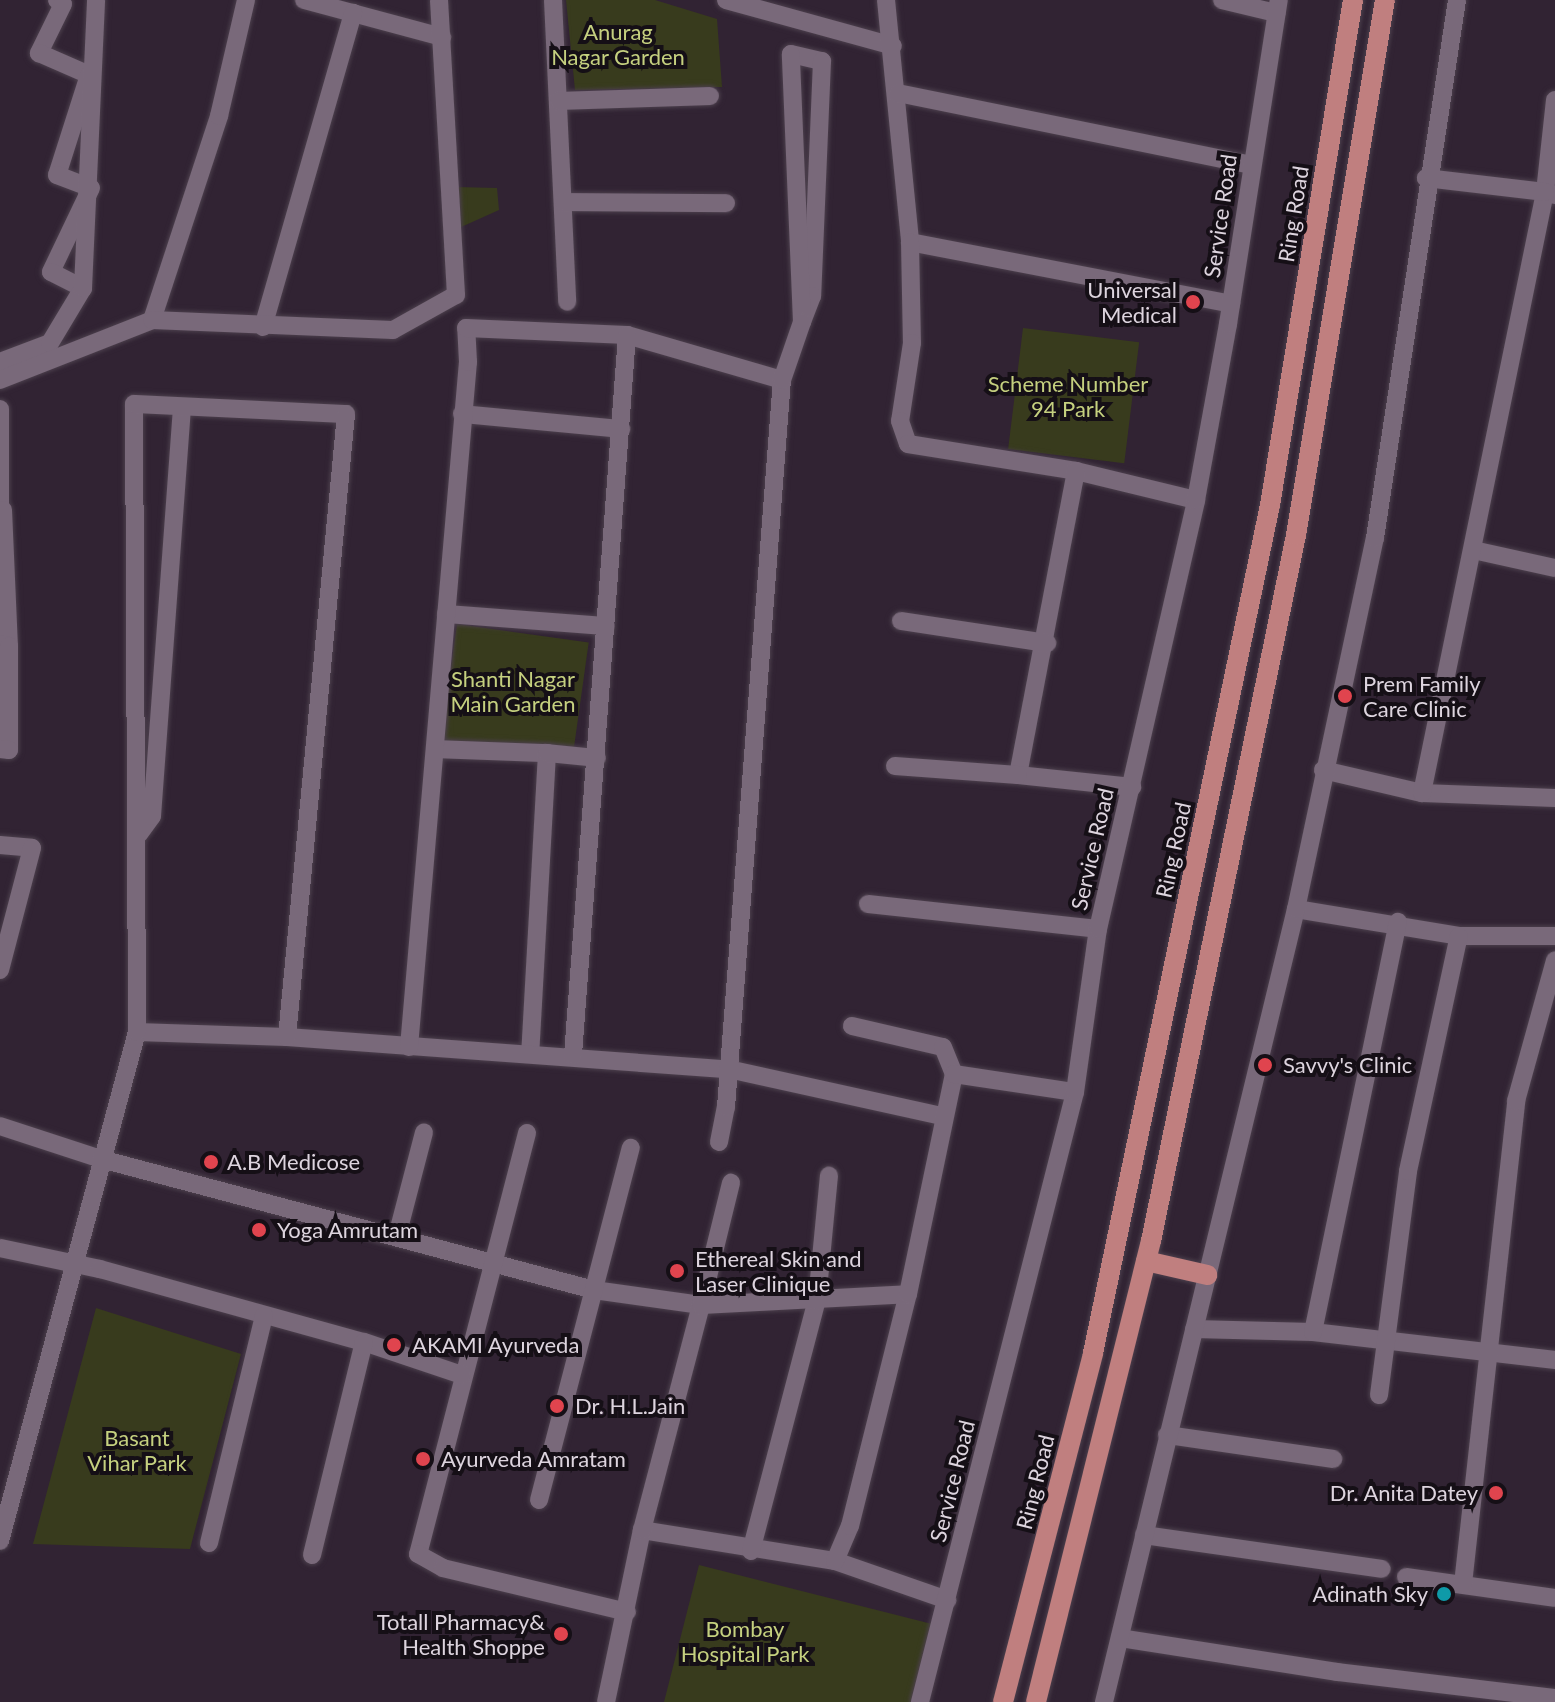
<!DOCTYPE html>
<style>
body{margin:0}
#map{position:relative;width:1555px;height:1702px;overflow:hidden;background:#312333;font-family:Lato,sans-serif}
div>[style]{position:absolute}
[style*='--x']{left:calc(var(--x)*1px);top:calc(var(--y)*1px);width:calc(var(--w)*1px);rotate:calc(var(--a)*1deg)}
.green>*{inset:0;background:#383b1d;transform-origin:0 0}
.roads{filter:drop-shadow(0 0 2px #4c404d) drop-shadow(0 0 2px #4c404d)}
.minor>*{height:18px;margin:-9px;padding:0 9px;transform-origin:9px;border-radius:9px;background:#79697a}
.major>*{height:20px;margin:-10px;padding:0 10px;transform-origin:10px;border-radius:10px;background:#c07f7f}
.dots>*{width:22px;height:22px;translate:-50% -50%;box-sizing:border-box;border:4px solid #150f16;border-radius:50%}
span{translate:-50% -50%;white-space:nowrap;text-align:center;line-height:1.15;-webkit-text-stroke:8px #150f16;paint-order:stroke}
.park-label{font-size:22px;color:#c5d07f}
.street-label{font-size:22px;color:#ddd4de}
.poi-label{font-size:22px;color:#ddd4de}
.right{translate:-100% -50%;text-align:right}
.left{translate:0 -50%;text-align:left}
</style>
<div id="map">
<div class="green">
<i style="clip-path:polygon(566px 0,655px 0,717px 19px,722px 87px,575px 90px)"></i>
<i style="clip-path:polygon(456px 187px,497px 188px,499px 210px,459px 228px)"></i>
<i style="left:1023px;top:328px;width:117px;height:122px;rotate:7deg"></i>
<i style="left:457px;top:624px;width:133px;height:120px;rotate:8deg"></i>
<i style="clip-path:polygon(96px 1308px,241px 1354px,190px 1549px,33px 1544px)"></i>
<i style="clip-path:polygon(699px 1565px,932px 1624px,912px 1702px,664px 1702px)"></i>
</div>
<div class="roads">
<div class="minor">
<i style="--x:57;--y:0;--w:7;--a:34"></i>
<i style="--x:63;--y:4;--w:55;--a:116.1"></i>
<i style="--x:39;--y:53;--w:55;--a:23.7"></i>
<i style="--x:89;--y:75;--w:105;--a:107.7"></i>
<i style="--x:57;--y:175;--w:36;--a:21"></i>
<i style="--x:91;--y:188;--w:93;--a:115.5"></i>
<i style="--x:51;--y:272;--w:36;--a:27"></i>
<i style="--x:304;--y:0;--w:143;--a:15"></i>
<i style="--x:553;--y:0;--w:302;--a:87.3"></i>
<i style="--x:726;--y:0;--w:173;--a:15.4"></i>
<i style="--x:886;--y:0;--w:243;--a:84.3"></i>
<i style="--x:910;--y:242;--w:327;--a:10.9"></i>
<i style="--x:1222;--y:0;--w:56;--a:13.5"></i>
<i style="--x:791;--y:54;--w:32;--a:13"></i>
<i style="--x:822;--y:61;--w:235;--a:92.4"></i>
<i style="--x:812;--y:296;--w:28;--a:111"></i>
<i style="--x:802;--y:322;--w:268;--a:-92.4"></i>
<i style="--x:898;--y:93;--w:360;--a:11.5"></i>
<i style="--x:1555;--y:100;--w:93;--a:96.2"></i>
<i style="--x:1545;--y:192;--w:10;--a:17"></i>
<i style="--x:559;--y:101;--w:151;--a:-1.9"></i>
<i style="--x:564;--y:202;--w:162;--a:0.4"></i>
<i style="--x:910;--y:242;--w:101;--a:88.9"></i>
<i style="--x:912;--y:343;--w:79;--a:98.7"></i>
<i style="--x:900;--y:421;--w:24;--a:71"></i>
<i style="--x:908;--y:444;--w:170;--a:9.1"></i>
<i style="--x:1076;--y:471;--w:123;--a:13.6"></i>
<i style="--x:152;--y:320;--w:215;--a:-71.8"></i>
<i style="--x:219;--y:116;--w:119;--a:-76.9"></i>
<i style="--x:263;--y:327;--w:327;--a:-74"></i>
<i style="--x:0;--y:362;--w:53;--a:-20.8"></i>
<i style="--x:50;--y:343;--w:64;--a:-59"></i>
<i style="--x:83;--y:288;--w:288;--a:-87.4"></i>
<i style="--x:0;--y:380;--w:163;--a:-21.5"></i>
<i style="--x:152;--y:320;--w:241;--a:2.4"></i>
<i style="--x:393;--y:330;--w:72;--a:-29.1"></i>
<i style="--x:456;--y:295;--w:295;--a:-93.3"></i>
<i style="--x:0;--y:409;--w:101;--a:90"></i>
<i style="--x:462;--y:414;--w:160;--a:5.4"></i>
<i style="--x:1076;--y:471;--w:309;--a:100.8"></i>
<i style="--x:1018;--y:775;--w:115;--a:6"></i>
<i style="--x:3;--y:510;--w:136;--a:87.5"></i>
<i style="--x:1473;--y:550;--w:84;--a:12.4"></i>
<i style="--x:446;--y:614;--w:160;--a:4.3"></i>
<i style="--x:901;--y:621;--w:148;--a:8.6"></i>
<i style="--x:0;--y:644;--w:9;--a:13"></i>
<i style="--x:9;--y:646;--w:104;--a:90"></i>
<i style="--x:9;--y:750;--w:9;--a:-174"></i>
<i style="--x:436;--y:749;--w:111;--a:2.1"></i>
<i style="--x:547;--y:753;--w:300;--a:93.2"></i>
<i style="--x:547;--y:753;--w:50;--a:5.7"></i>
<i style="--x:895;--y:766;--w:123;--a:4.2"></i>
<i style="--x:1323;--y:770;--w:102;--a:13.1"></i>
<i style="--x:1422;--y:793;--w:133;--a:2.2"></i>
<i style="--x:1422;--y:793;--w:613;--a:-78.43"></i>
<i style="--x:1545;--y:192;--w:120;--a:-173.3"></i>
<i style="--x:139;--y:834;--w:22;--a:-54"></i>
<i style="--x:152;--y:816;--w:410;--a:-85.8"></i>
<i style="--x:0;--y:845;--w:32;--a:5"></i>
<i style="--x:32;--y:848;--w:126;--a:104.7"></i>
<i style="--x:868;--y:904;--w:231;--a:6.2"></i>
<i style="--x:1296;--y:909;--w:165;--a:9.4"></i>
<i style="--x:1459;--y:936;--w:96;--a:0"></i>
<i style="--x:852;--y:1026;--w:93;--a:13"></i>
<i style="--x:943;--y:1047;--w:29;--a:68"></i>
<i style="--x:137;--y:1032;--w:150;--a:1.9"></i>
<i style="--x:287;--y:1037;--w:442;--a:4.2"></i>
<i style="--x:728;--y:1069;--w:219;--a:12.4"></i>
<i style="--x:409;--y:1047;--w:688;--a:-85.08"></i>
<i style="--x:468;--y:362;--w:34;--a:-93"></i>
<i style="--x:466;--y:328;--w:161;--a:2.5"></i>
<i style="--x:627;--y:335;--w:161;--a:16.2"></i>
<i style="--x:573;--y:1055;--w:722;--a:-85.71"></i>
<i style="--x:0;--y:1126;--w:106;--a:18.1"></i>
<i style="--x:101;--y:1159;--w:510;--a:14.88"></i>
<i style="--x:594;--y:1290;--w:108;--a:8"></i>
<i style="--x:701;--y:1305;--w:126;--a:-76.2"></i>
<i style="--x:527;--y:1133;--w:435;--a:104.5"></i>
<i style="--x:418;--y:1554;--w:29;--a:29"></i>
<i style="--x:443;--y:1568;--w:189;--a:13.4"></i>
<i style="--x:719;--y:1142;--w:36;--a:-79"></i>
<i style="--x:726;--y:1107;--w:729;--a:-85.6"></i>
<i style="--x:782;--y:380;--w:61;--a:-71"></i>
<i style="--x:397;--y:1236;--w:107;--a:-75.4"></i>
<i style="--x:0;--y:1248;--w:102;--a:11.9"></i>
<i style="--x:100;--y:1269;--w:274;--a:15.5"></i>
<i style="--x:364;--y:1342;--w:103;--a:18.6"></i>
<i style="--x:1194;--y:1329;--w:119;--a:1.4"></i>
<i style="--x:1313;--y:1332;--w:244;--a:6.6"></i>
<i style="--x:1313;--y:1332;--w:419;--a:-78.3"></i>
<i style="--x:1379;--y:1395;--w:226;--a:-82.6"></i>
<i style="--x:1408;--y:1171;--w:240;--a:-77.8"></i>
<i style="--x:1167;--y:1435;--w:168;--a:8.2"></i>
<i style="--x:539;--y:1500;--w:364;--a:-75.4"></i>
<i style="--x:642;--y:1530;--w:195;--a:9.1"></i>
<i style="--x:835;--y:1561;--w:119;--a:19.2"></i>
<i style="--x:1144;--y:1535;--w:240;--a:8.1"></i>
<i style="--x:0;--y:1541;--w:527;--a:-74.94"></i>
<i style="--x:137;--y:1032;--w:628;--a:-90.27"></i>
<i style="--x:134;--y:404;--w:212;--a:2.7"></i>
<i style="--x:346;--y:414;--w:626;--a:95.41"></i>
<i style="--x:209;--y:1543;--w:234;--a:-76.4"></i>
<i style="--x:751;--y:1551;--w:260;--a:-75.3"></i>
<i style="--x:817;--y:1300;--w:125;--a:-84.5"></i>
<i style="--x:312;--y:1555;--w:219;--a:-76.3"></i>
<i style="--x:835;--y:1561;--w:38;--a:-67"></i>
<i style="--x:850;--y:1526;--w:239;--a:-76"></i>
<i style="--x:1406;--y:1577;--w:150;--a:8"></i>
<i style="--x:1463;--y:1584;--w:486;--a:-83.7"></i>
<i style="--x:1516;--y:1101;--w:146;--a:-74.5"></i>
<i style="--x:1120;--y:1638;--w:220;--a:8.9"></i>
<i style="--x:1337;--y:1672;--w:220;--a:6.8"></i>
<i style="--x:606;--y:1702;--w:176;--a:-78.2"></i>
<i style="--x:642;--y:1530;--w:233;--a:-75.3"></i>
<i style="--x:701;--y:1305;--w:207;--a:-3"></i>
<i style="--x:908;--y:1294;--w:225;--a:-78.2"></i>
<i style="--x:954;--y:1074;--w:122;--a:8.5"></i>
<i style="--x:920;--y:1702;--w:629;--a:-75.74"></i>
<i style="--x:1075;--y:1092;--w:165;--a:-82"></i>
<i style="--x:1098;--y:929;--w:440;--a:-77.1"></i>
<i style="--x:1196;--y:500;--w:179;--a:-79.7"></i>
<i style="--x:1228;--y:324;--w:328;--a:-81.1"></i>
<i style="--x:1104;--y:1702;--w:816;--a:-76.39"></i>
<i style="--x:1296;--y:909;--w:379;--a:-78"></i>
<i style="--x:1375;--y:538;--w:544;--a:-81.33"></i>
</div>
<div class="major">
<i style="--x:1146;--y:1261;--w:63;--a:12.9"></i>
<i style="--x:1003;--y:1702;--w:360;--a:-75.5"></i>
<i style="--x:1093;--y:1353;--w:866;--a:-78.21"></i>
<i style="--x:1270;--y:505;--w:512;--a:-80.67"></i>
<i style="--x:1036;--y:1702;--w:475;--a:-76"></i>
<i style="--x:1151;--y:1241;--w:721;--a:-78.39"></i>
<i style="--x:1296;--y:535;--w:542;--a:-80.56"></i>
</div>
</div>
<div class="dots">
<i style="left:1193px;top:302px;background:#e0444e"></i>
<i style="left:1345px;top:696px;background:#e0444e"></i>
<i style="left:1265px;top:1065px;background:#e0444e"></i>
<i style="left:211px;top:1162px;background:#e0444e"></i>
<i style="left:259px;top:1230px;background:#e0444e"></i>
<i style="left:677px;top:1271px;background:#e0444e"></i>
<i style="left:394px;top:1345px;background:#e0444e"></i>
<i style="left:557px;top:1406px;background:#e0444e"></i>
<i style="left:423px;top:1459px;background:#e0444e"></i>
<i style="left:1496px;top:1493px;background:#e0444e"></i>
<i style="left:1444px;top:1594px;background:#0f9aa8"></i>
<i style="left:561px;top:1634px;background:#e0444e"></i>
</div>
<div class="park-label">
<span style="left:618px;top:44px">Anurag<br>Nagar Garden</span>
<span style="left:1068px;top:396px">Scheme Number<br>94 Park</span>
<span style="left:513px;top:691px">Shanti Nagar<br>Main Garden</span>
<span style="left:137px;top:1450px">Basant<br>Vihar Park</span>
<span style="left:745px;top:1641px">Bombay<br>Hospital Park</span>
</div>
<div class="street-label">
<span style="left:1293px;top:214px;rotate:-81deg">Ring Road</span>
<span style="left:1220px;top:216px;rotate:-82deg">Service Road</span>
<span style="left:1092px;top:849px;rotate:-77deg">Service Road</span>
<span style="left:1173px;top:850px;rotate:-78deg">Ring Road</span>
<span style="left:952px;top:1481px;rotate:-76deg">Service Road</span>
<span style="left:1035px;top:1482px;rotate:-76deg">Ring Road</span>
</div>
<div class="poi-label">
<span class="right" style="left:1177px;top:302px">Universal<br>Medical</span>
<span class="left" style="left:1363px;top:696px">Prem Family<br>Care Clinic</span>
<span class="left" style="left:1283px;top:1065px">Savvy's Clinic</span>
<span class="left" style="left:227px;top:1162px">A.B Medicose</span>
<span class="left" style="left:277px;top:1230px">Yoga Amrutam</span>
<span class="left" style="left:695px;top:1271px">Ethereal Skin and<br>Laser Clinique</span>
<span class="left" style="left:412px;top:1345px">AKAMI Ayurveda</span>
<span class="left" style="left:575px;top:1406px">Dr. H.L.Jain</span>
<span class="left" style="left:441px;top:1459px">Ayurveda Amratam</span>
<span class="right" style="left:1478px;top:1493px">Dr. Anita Datey</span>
<span class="right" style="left:1428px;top:1594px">Adinath Sky</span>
<span class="right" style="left:545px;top:1634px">Totall Pharmacy&amp;<br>Health Shoppe</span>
</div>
</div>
